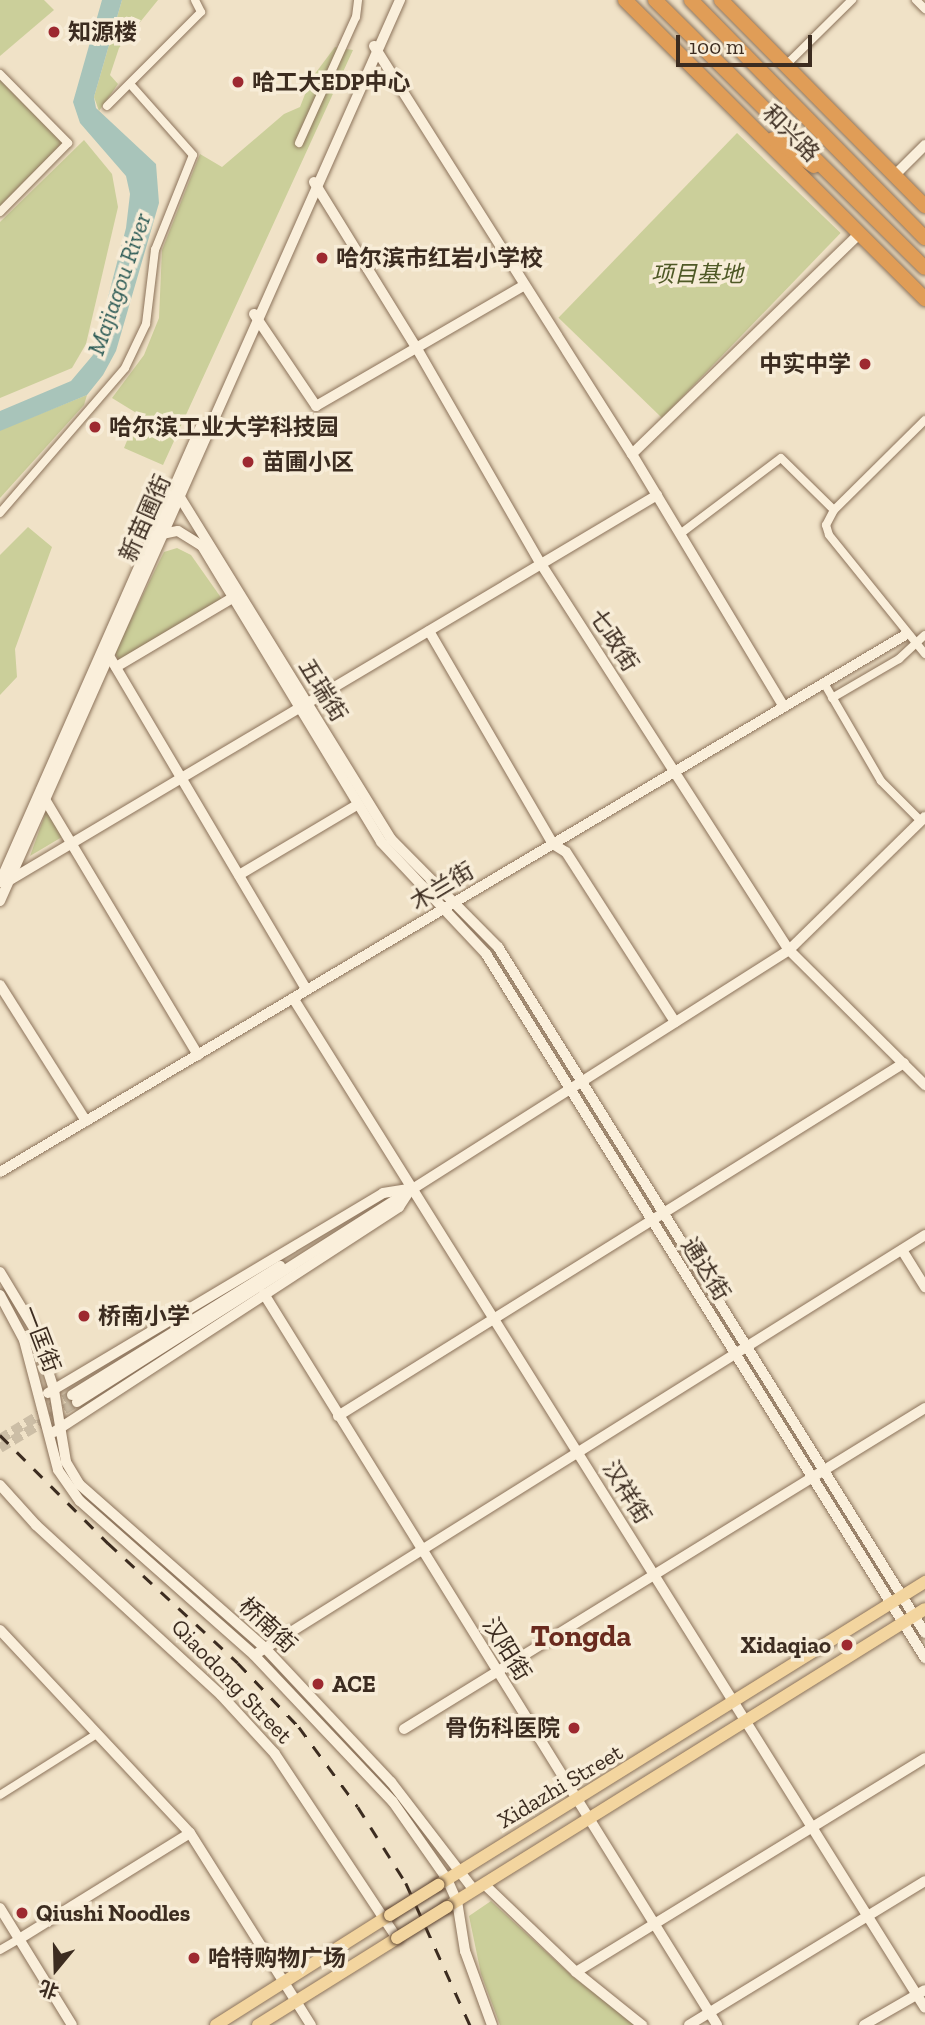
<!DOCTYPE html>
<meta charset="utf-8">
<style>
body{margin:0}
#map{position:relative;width:925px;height:2025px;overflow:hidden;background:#f0e2c7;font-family:"Zilla Slab","Noto Sans SC",serif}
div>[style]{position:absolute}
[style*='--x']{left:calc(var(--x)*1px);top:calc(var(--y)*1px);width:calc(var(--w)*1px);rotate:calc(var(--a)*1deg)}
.green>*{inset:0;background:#cbcf9a;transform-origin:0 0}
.water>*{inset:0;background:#a8c4ba}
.secondary-tunnel>*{height:10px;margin-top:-5px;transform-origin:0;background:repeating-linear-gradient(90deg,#ccbea6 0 10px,transparent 0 15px)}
.roads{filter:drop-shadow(0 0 2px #8c735b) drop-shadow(0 0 2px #8c735b)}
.street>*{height:8px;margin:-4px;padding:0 4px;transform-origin:4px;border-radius:4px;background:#faefdb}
.secondary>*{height:10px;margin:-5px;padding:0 5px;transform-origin:5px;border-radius:5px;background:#faefdb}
.primary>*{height:12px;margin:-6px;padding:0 6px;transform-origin:6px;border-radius:6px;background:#f3d59f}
.highway>*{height:14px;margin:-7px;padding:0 7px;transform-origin:7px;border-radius:7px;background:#e09d57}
.rail>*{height:2.5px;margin-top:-1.25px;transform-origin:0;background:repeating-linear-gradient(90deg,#3c2c20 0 12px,transparent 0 24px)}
.bridges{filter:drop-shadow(0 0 2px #5a412f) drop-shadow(0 0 2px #5a412f)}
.primary-bridge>*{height:12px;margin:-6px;padding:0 6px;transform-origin:6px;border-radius:6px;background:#f3d59f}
.dots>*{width:19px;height:19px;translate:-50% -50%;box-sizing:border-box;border:4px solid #f7ecd7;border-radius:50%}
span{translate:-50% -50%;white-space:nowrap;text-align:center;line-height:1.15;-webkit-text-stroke:7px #f7ecd7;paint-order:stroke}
.poi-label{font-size:23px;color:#3c2c20;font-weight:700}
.left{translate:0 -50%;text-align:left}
.right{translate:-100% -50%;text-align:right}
.street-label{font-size:23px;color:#3c2c20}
.park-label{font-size:23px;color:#4f5926;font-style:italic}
.water-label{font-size:24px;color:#2e5c57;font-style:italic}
.district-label{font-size:30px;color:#6a2a1e;font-weight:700}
.north{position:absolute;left:21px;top:1934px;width:70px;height:70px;-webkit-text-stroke:5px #f7ecd7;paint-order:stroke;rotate:199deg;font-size:19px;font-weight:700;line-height:28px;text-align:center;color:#3c2c20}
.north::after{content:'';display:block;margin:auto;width:24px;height:32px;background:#3c2c20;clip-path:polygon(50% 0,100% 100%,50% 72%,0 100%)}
.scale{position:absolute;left:676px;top:35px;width:136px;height:32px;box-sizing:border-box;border:4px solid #3c2c20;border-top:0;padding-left:9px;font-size:21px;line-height:24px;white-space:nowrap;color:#3c2c20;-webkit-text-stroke:5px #f7ecd7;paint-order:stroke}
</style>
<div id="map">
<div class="green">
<i style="clip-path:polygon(0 0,44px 0,54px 10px,0 56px)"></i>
<i style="clip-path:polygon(122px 0,158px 0,119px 48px,110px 75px,118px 84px,99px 111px,94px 97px)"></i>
<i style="clip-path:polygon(335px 47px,353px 50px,163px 465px,124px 448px,138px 414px,112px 398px,144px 355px,159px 318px,162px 250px,200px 154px,222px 167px,284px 114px,300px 107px,311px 79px)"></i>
<i style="clip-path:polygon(0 80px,62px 143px,0 207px)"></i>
<i style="left:737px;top:133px;width:144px;height:257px;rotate:44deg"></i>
<i style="clip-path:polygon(84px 140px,112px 174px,118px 207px,86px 344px,72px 368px,0 398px,0 222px)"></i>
<i style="clip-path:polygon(87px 395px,84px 405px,0 498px,0 430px)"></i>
<i style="clip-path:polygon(28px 527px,52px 547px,15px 649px,17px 677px,0 695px,0 555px)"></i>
<i style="clip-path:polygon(177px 548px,191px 555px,222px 599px,119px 661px,115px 652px,158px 564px,164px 552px)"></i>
<i style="clip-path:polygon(47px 809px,62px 837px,30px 856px)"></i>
<i style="clip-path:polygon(491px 1901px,572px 1976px,635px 2025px,500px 2025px,481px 1974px,469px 1916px)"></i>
</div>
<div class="water">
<i style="clip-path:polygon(102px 0,122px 0,94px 97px,96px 108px,156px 164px,159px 203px,116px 351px,103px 375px,87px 395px,0 431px,0 411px,71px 381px,93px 355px,126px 228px,130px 194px,126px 176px,80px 123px,73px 102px)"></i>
</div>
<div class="secondary-tunnel">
<i style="--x:0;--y:1439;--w:84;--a:-31.4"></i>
<i style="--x:0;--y:1448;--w:90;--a:-30.9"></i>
</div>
<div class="roads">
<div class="street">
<i style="--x:916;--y:0;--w:13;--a:45"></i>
<i style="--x:786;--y:65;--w:93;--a:-44.6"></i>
<i style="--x:0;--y:74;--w:97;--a:45.4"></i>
<i style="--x:68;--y:143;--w:97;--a:134.6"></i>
<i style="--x:107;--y:106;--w:133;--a:-45"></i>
<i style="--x:201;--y:12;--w:13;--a:-117"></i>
<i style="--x:299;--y:143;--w:138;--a:-65.7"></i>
<i style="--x:356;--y:17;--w:17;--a:-83"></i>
<i style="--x:834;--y:510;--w:128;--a:-44.7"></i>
<i style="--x:0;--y:513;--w:191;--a:-49.2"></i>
<i style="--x:125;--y:368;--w:49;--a:-64.5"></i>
<i style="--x:146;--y:324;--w:75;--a:-83.1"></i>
<i style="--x:155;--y:250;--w:102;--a:-68.2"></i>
<i style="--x:193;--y:155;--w:95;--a:-131.6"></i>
<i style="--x:680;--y:534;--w:126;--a:-37"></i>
<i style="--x:781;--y:458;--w:74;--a:44.5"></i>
<i style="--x:834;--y:510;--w:17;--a:118"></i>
<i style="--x:826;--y:525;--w:10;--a:73"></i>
<i style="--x:829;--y:535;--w:153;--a:51.1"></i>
<i style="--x:824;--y:683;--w:113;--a:59.8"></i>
<i style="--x:881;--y:781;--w:57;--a:45"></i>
<i style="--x:832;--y:698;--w:78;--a:-30.2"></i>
<i style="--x:899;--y:659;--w:35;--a:-43"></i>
<i style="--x:0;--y:1795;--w:112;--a:-32.3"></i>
<i style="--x:0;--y:1950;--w:22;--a:-30"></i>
</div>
<div class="secondary">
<i style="--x:374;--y:46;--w:483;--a:57.7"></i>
<i style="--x:632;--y:454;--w:295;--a:59"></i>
<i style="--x:896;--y:174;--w:41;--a:-45"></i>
<i style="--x:314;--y:182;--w:194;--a:58.3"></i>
<i style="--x:416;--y:347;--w:250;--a:60.1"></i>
<i style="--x:541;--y:564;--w:459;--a:57.3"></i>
<i style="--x:789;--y:950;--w:192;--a:44.8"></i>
<i style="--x:254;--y:314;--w:111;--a:56"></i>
<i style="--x:316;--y:406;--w:239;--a:-30.1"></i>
<i style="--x:632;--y:454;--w:316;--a:-44.1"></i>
<i style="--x:173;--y:486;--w:415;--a:58.3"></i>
<i style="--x:391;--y:839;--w:152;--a:45.3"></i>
<i style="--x:498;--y:947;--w:808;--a:58.1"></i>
<i style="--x:162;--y:534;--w:16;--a:-11"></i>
<i style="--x:178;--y:531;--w:28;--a:32"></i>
<i style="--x:202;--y:546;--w:346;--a:58.8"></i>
<i style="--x:381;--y:842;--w:154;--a:46.8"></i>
<i style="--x:486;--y:954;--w:830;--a:58.05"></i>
<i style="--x:429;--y:631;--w:246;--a:59.8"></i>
<i style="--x:553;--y:844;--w:15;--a:32"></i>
<i style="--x:566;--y:852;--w:202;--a:57.3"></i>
<i style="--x:105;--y:649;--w:396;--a:59.4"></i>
<i style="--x:116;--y:667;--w:135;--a:-30.7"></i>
<i style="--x:43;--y:796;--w:302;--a:59.1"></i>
<i style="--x:239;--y:875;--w:137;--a:-30.7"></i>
<i style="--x:10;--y:880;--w:753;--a:-30.75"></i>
<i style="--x:0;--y:882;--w:497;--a:-66.2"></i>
<i style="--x:0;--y:901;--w:986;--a:-66.06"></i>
<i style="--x:0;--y:985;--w:161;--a:57.7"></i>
<i style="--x:293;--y:998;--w:1191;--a:57.96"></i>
<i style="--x:0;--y:1172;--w:1052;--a:-30.68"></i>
<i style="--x:902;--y:1250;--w:44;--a:58.1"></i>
<i style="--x:0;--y:1272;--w:68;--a:58.9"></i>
<i style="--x:35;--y:1330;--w:63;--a:72.4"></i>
<i style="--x:54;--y:1390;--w:73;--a:80.5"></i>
<i style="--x:66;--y:1462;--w:26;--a:59"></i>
<i style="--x:79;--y:1484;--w:248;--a:41.4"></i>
<i style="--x:265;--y:1648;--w:184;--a:46.8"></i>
<i style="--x:391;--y:1782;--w:136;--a:52.5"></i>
<i style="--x:264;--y:1294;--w:860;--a:58.21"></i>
<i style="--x:0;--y:1295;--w:51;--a:61.9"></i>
<i style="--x:24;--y:1340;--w:134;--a:75.3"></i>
<i style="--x:58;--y:1470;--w:38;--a:55"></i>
<i style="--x:80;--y:1501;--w:232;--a:41.5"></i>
<i style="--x:254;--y:1655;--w:202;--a:46.6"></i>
<i style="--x:393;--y:1802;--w:94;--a:55"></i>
<i style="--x:447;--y:1879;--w:24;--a:66"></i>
<i style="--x:457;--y:1901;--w:51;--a:80.9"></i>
<i style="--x:465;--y:1951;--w:79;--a:70"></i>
<i style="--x:48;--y:1393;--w:390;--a:-30.8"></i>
<i style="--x:383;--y:1193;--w:24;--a:-9"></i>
<i style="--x:72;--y:1395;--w:245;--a:-31.8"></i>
<i style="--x:77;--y:1402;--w:843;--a:-32.41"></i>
<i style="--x:789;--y:950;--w:190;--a:-44.4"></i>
<i style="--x:338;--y:1416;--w:667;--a:-31.95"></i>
<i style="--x:54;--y:1432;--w:412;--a:-33.1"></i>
<i style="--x:399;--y:1207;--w:17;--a:-57"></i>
<i style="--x:0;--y:1485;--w:54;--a:48"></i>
<i style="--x:36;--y:1525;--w:251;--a:42.6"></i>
<i style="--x:221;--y:1695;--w:80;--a:47.5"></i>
<i style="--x:275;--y:1754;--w:221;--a:56.5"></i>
<i style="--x:0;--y:1630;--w:278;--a:46.9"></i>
<i style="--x:190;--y:1833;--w:227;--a:57.8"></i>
<i style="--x:259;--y:1652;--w:786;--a:-32.05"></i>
<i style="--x:404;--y:1729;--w:612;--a:-31.64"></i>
<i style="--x:484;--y:1884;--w:127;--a:43.7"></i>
<i style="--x:576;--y:1972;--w:409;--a:-31.5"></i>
<i style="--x:0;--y:1908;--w:137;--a:58.4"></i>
<i style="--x:19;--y:1939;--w:201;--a:-31.8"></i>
<i style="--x:576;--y:1972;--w:85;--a:38.8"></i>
<i style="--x:689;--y:2025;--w:276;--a:-31.4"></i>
<i style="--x:864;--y:2025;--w:70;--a:-29.8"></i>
</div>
<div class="primary">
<i style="--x:438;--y:1885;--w:574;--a:-31.89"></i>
<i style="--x:447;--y:1907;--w:563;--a:-31.94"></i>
<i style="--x:216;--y:2025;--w:206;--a:-32.3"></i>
<i style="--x:258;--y:2025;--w:164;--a:-32"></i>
</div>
<div class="highway">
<i style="--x:625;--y:0;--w:424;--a:44.9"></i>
<i style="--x:655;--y:0;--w:380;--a:44.8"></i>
<i style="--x:691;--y:0;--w:334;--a:45.5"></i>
<i style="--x:721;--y:0;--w:290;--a:45.3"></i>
<i style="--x:773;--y:139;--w:49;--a:33.4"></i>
</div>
</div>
<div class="rail">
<i style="--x:0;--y:1435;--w:153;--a:45"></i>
<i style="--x:108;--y:1543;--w:177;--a:42.7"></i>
<i style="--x:238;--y:1663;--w:88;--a:46.4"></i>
<i style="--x:299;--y:1727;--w:99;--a:53.6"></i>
<i style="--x:358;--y:1807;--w:90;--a:57.7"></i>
<i style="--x:406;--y:1883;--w:156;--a:65.7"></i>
</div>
<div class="bridges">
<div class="primary-bridge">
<i style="--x:390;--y:1915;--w:57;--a:-32"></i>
<i style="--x:397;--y:1938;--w:59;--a:-31.8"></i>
</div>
</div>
<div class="dots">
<i style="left:54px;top:32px;background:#9d2930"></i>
<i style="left:238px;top:82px;background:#9d2930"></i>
<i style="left:322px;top:258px;background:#9d2930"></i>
<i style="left:865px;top:364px;background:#9d2930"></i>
<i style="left:95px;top:427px;background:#9d2930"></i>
<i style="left:248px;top:462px;background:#9d2930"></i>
<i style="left:84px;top:1316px;background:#9d2930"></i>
<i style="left:847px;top:1645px;background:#9d2930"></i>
<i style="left:318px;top:1684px;background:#9d2930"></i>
<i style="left:574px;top:1728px;background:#9d2930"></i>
<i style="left:22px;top:1913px;background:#9d2930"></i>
<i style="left:194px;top:1958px;background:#9d2930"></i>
</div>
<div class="poi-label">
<span class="left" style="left:68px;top:32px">知源楼</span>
<span class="left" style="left:252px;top:82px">哈工大EDP中心</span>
<span class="left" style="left:336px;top:258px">哈尔滨市红岩小学校</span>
<span class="right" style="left:851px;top:364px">中实中学</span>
<span class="left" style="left:109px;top:427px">哈尔滨工业大学科技园</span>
<span class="left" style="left:262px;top:462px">苗圃小区</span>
<span class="left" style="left:98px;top:1316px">桥南小学</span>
<span class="right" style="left:831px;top:1645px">Xidaqiao</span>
<span class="left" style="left:332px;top:1684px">ACE</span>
<span class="right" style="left:560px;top:1728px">骨伤科医院</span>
<span class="left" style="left:36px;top:1913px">Qiushi Noodles</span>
<span class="left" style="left:208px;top:1958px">哈特购物广场</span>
</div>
<div class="street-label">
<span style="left:791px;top:133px;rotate:45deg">和兴路</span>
<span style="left:145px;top:518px;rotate:-66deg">新苗圃街</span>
<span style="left:614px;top:640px;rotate:57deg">七政街</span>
<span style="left:323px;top:690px;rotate:58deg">五瑞街</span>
<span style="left:442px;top:886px;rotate:-31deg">木兰街</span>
<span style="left:706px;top:1269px;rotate:58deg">通达街</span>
<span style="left:41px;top:1339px;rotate:69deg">一匡街</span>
<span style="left:627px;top:1492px;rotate:58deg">汉祥街</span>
<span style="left:268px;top:1625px;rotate:43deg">桥南街</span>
<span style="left:507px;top:1649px;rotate:58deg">汉阳街</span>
<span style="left:232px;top:1681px;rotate:46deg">Qiaodong Street</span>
<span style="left:560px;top:1786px;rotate:-31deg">Xidazhi Street</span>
</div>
<div class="park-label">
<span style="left:697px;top:274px">项目基地</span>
</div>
<div class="water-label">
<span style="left:119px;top:284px;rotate:-71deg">Majiagou River</span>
</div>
<div class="district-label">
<span style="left:581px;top:1636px">Tongda</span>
</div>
<div class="north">北</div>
<div class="scale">100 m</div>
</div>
